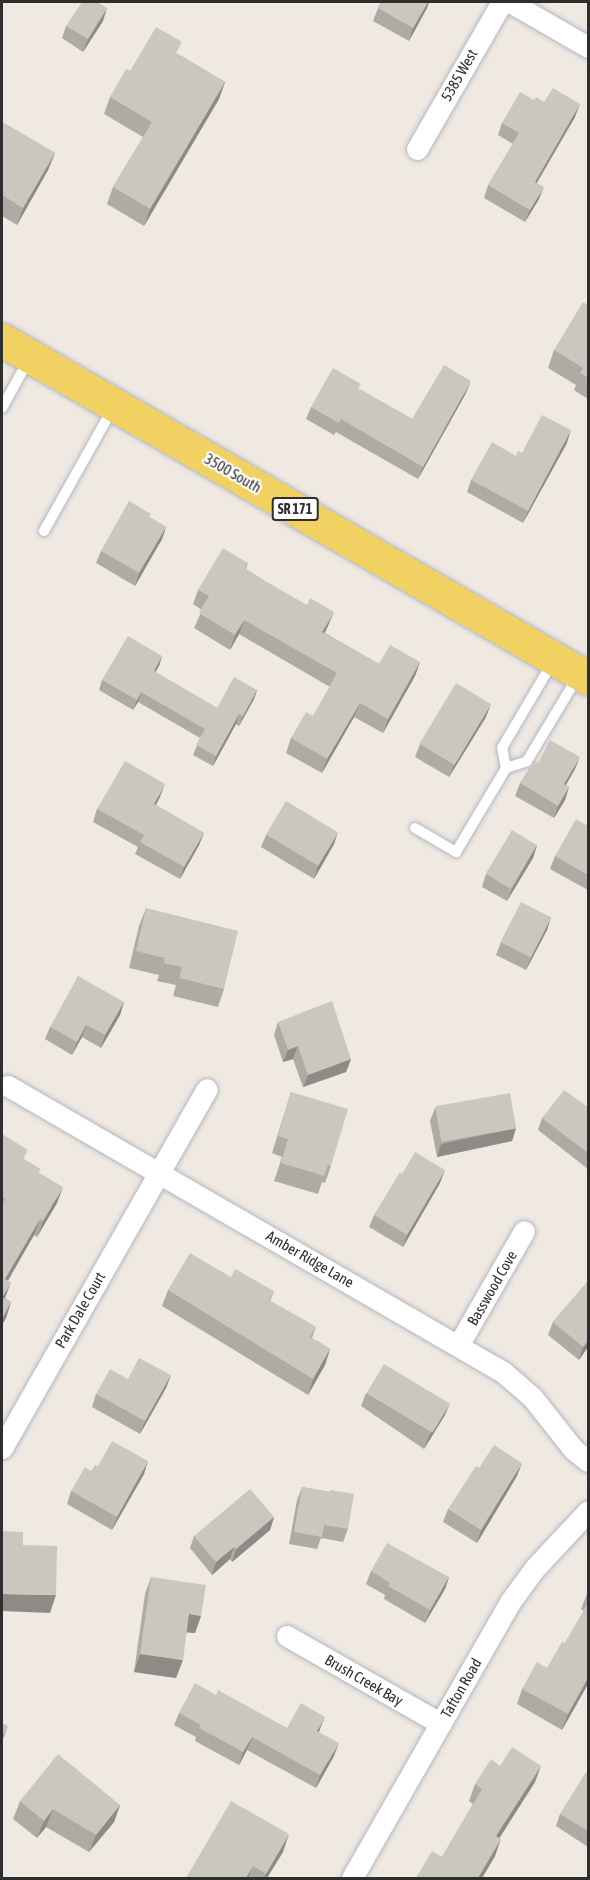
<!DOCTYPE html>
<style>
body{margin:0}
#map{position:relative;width:590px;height:1880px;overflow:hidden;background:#efe9e1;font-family:"Asap Condensed",sans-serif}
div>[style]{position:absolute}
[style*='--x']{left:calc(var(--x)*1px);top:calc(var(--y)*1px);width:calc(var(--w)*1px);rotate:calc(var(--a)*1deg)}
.roads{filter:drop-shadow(0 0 2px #b4b7c1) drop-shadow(0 0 2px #b4b7c1)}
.lane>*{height:10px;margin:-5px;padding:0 5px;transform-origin:5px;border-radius:5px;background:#fff}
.street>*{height:21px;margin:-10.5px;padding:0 10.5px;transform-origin:10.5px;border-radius:10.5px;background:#fff}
.primary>*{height:33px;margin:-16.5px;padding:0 16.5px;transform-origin:16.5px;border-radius:16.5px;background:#f2d163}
.wall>*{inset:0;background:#afaba4}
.shaded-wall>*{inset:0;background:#8e8b86}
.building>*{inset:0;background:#cbc7bf;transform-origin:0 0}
span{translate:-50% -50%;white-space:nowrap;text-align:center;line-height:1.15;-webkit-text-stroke:4.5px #fff;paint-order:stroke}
.shield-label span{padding:2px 4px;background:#fff;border:2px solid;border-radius:4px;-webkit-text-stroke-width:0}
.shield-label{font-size:14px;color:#2e2e2e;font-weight:700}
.street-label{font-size:15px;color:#2e2e2e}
.frame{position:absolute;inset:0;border:3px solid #2e2e2e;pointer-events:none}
</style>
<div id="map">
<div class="roads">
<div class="lane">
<i style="--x:2;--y:408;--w:56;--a:-61.1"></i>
<i style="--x:44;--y:531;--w:141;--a:-60.7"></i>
<i style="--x:506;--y:768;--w:20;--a:-101"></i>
<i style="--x:502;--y:748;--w:99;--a:-59.5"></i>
<i style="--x:415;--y:828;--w:48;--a:30.3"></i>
<i style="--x:456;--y:852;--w:98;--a:-59.2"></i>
<i style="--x:506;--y:768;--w:22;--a:-18"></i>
<i style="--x:527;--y:761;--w:99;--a:-59"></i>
</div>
<div class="street">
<i style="--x:510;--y:2;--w:90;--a:30"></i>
<i style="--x:417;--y:149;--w:170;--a:-60"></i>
<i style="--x:8;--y:1086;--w:572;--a:30.02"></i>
<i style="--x:503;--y:1372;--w:38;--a:41"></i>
<i style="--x:532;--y:1397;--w:66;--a:51.7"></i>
<i style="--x:573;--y:1449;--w:19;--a:39"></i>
<i style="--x:459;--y:1344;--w:130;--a:-60.1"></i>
<i style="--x:2;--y:1448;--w:413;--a:-60.3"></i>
<i style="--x:287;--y:1636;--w:177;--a:29.7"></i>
<i style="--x:352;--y:1878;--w:318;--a:-60.2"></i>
<i style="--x:510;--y:1602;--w:41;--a:-54"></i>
<i style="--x:534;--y:1569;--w:79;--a:-47"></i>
</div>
<div class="primary">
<i style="--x:2;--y:340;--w:676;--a:29.98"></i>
</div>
</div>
<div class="wall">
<i style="clip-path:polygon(381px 2px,429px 2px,427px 8px,409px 41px,373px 21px,378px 8px)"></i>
<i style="clip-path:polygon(103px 21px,83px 52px,62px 38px,66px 26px)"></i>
<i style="clip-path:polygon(178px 54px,225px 82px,219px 99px,144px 226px,107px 204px,113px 187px,143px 137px,104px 114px,110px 97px,130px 71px)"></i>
<i style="clip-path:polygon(534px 100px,544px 102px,575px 117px,537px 183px,539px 199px,525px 222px,484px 198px,488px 185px,513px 144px,498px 135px,502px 123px)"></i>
<i style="clip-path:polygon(2px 122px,55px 153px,48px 170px,17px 225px,2px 216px)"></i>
<i style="clip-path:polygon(588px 305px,588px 399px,574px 390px,576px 385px,548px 368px,554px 350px)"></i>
<i style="clip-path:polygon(359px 389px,412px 419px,466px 393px,418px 479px,336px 432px,334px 435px,306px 419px,311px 407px)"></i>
<i style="clip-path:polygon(567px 443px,523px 523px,467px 492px,471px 480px,522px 453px)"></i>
<i style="clip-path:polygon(149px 517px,166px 527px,162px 539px,135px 586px,96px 563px,101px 551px)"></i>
<i style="clip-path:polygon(248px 563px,246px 569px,328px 626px,325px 633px,379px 664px,420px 662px,415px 676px,383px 733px,354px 717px,322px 773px,286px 753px,291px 738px,313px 716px,330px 687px,239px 634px,230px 650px,194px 628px,202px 610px,193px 604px,198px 590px)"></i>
<i style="clip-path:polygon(162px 656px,159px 666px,155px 672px,217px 708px,257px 690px,254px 699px,239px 726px,236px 724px,213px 766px,193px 755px,200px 738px,138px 702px,133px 710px,99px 690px,102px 680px)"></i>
<i style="clip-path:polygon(486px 717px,449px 777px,415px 757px,420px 744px)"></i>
<i style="clip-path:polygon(538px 763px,575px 769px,566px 785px,569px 787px,565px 800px,554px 818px,515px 796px,520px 783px)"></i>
<i style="clip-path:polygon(160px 797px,156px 805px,204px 833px,199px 845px,180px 879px,135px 854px,138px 847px,93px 822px,97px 809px)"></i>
<i style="clip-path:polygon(588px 826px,588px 890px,550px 869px,555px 856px)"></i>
<i style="clip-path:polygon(266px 835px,334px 844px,314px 879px,261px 847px)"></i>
<i style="clip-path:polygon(537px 845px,533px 858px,507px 901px,482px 887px,486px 874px)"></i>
<i style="clip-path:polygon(146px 908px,224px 989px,218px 1007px,173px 996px,176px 985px,157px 981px,159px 975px,129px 968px,139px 926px)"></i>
<i style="clip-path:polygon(551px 917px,547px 930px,526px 970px,496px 955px,501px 942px)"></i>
<i style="clip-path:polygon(124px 1002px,120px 1015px,101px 1048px,82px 1037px,72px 1055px,45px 1039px,50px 1027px)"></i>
<i style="clip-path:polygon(278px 1022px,351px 1059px,346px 1072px,303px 1087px,293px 1059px,283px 1062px,274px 1035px)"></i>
<i style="clip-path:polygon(291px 1092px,331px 1166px,325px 1183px,322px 1182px,318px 1194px,274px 1181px,282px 1157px,272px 1153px)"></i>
<i style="clip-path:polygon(588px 1107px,588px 1169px,538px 1130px,542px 1118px)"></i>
<i style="clip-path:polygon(435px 1108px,516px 1128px,512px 1141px,437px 1157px,430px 1121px)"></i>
<i style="clip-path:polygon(2px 1134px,25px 1160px,40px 1169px,38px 1173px,57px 1203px,37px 1237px,34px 1235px,8px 1280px,5px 1298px,11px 1302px,6px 1318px,2px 1325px)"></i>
<i style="clip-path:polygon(402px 1174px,440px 1183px,403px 1247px,369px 1227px,374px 1215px)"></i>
<i style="clip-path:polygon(231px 1277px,274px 1291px,270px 1301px,316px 1327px,312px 1338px,330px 1349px,325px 1365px,308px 1395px,162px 1306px,168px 1290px)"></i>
<i style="clip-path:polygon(588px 1281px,588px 1347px,579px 1360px,548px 1335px,553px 1322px)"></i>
<i style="clip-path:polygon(171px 1375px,166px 1388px,140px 1434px,92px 1407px,96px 1394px)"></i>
<i style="clip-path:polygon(366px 1393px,445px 1415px,424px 1449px,361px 1406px)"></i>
<i style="clip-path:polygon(98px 1466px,144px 1474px,112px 1530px,67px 1504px,71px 1491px,91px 1471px)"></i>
<i style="clip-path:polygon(517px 1476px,477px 1543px,443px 1522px,448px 1509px)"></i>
<i style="clip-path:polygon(302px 1487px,330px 1492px,331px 1490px,348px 1529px,343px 1542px,321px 1538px,317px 1549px,289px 1544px,297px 1500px)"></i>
<i style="clip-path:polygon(274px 1517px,270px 1530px,232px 1562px,230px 1559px,212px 1575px,190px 1548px,194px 1536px)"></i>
<i style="clip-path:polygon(371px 1571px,449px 1577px,445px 1589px,425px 1623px,384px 1599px,385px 1595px,366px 1584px)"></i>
<i style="clip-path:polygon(151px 1577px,201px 1616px,195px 1633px,186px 1632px,176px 1678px,134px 1672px,145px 1594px)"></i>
<i style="clip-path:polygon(588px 1591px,588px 1684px,562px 1730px,517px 1704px,522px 1689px,547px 1668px,565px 1643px,584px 1611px,581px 1609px)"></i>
<i style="clip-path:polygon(216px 1695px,287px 1728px,320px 1729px,319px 1732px,334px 1756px,316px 1788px,247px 1750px,239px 1765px,195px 1741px,196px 1737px,174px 1725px,179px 1713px)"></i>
<i style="clip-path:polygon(500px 1766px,535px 1782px,499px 1838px,495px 1856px,482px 1878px,416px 1878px,442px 1857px,473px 1804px,469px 1801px,475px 1784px)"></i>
<i style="clip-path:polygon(588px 1774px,588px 1847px,556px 1826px,560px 1814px)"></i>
<i style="clip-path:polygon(20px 1801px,120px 1805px,114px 1822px,89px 1852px,46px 1827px,37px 1838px,13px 1819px)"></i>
<i style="clip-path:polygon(283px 1852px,267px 1878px,186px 1878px)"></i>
</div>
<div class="shaded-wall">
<i style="clip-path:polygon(428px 2px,429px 2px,427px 8px,409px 41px,413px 28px)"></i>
<i style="clip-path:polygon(107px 8px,103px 21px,83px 52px,88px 39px)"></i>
<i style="clip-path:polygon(225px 82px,219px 99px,144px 226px,150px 209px)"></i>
<i style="clip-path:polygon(580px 104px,575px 117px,530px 194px,535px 182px)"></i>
<i style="clip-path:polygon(55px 153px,48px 170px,17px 225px,23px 208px)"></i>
<i style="clip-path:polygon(544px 187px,539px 199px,525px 222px,530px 210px)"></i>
<i style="clip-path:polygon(471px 381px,466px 393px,418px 479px,423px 467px)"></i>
<i style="clip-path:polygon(571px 430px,567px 443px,523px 523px,528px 511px)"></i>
<i style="clip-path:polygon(166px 527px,162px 539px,135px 586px,139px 573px)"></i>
<i style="clip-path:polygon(334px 612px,328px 626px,317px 646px,322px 632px)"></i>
<i style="clip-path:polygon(244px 620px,239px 634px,230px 650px,235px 635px)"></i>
<i style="clip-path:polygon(162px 656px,159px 666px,150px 681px,154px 671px)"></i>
<i style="clip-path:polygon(420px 662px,415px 676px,383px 733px,388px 719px)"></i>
<i style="clip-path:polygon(257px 690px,254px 699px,239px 726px,243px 716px)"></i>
<i style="clip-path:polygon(141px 692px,138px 702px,133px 710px,137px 700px)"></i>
<i style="clip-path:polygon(360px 703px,354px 717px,322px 773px,327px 759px)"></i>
<i style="clip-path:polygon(491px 704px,486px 717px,449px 777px,454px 765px)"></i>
<i style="clip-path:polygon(239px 714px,236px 724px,213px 766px,216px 756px)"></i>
<i style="clip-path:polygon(580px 757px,575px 769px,559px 797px,564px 784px)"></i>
<i style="clip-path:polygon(165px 784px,160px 797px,149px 817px,154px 804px)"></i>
<i style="clip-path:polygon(569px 787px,565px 800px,554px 818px,558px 806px)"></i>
<i style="clip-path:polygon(338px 832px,334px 844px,314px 879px,318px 866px)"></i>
<i style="clip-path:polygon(204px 833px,199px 845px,180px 879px,184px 867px)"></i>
<i style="clip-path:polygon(537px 845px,533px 858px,507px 901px,512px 889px)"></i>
<i style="clip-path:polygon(551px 917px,547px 930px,526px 970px,531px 957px)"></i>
<i style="clip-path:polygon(124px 1002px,120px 1015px,101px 1048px,105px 1035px)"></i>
<i style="clip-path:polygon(86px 1025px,82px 1037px,72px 1055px,77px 1042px)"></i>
<i style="clip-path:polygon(298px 1046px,293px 1059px,283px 1062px,288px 1050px)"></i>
<i style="clip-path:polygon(351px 1059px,346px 1072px,303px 1087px,308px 1075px)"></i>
<i style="clip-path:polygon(516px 1128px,512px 1141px,437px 1157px,441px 1144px)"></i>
<i style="clip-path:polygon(445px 1170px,440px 1183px,403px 1247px,407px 1235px)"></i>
<i style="clip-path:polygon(63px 1187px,57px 1203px,37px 1237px,43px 1221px)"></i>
<i style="clip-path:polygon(40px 1219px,34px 1235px,2px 1291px,5px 1279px)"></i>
<i style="clip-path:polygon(11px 1282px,5px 1298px,2px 1299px)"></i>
<i style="clip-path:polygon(11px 1302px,6px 1318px,2px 1325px,2px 1319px)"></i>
<i style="clip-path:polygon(588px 1341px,588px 1347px,579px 1360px,583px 1347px)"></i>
<i style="clip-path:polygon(330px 1349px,325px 1365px,308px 1395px,313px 1379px)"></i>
<i style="clip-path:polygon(171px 1375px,166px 1388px,140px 1434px,145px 1421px)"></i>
<i style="clip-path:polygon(450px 1403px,445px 1415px,424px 1449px,429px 1436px)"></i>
<i style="clip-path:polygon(148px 1461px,144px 1474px,112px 1530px,117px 1517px)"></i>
<i style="clip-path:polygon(522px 1463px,517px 1476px,477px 1543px,481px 1530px)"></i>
<i style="clip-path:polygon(274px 1517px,270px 1530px,232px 1562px,236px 1549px)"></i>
<i style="clip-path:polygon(234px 1547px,230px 1559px,212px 1575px,216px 1562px)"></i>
<i style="clip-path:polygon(449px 1577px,445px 1589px,425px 1623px,430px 1610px)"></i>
<i style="clip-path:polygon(2px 1594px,56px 1595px,50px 1613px,2px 1611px)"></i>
<i style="clip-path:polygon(189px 1614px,201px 1616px,195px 1633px,182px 1632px)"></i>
<i style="clip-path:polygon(140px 1654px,183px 1660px,176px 1678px,134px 1672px)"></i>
<i style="clip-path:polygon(588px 1678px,588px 1684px,562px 1730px,568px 1714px)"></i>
<i style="clip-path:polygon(325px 1717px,320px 1729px,313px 1744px,317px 1731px)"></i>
<i style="clip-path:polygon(8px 1726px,2px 1741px,2px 1742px,2px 1737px)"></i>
<i style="clip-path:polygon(252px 1737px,247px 1750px,239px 1765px,243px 1752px)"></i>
<i style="clip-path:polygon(339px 1743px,334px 1756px,316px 1788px,320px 1775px)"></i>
<i style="clip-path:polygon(541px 1766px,535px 1782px,490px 1853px,496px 1836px)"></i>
<i style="clip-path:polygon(120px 1805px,114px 1822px,89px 1852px,96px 1835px)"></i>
<i style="clip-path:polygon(53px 1809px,46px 1827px,37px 1838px,44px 1821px)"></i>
<i style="clip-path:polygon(289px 1834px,283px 1852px,267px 1878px,264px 1878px,266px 1874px)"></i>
<i style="clip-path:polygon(501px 1839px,495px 1856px,482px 1878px,478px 1878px)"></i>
<i style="clip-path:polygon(253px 1866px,248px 1878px,246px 1878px)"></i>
</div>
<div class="building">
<i style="clip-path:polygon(82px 2px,97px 2px,107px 8px,88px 39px,66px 26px)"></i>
<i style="clip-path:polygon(381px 2px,428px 2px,413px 28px,378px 8px)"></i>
<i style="clip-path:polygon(156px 27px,182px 42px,176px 53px,225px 82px,150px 209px,113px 187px,152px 122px,110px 97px,126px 69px,130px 71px)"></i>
<i style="clip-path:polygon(553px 88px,580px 104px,535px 182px,544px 187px,530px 210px,488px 185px,519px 133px,502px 123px,520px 92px,534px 100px,536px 97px,544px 102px)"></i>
<i style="clip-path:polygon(2px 122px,55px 153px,23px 208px,2px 195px)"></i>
<i style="clip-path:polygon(583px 302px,588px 305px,588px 378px,580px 373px,583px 368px,554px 350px)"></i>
<i style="clip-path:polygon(444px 365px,471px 381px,423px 467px,341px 419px,339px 423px,311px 407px,333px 368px,361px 384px,358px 388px,412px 419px)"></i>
<i style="clip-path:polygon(542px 415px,571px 430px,528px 511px,471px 480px,492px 442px,516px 456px,518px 451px,522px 453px)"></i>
<i style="clip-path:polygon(129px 501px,151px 514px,149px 517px,166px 527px,139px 573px,101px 551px)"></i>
<i style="clip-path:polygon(223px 548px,248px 563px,245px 568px,267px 582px,307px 605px,310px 598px,334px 612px,322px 632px,379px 664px,390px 645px,420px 662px,388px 719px,360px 703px,327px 759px,291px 738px,306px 712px,313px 716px,337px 673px,244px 620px,235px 635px,199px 613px,209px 596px,198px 590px)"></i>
<i style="clip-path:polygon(128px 636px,162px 656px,154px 671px,217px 708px,234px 677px,257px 690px,243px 716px,239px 714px,216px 756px,196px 745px,205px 729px,141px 692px,137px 700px,102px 680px)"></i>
<i style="left:456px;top:683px;width:41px;height:71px;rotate:31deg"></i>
<i style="clip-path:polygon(550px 740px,580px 757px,564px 784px,569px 787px,558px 806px,520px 783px,534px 760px,538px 763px)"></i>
<i style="clip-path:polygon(125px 761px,165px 784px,154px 804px,204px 833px,184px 867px,140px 842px,144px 835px,97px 809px)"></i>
<i style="left:286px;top:801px;width:61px;height:39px;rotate:31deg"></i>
<i style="clip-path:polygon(576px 819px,588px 826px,588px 875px,555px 856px)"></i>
<i style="left:512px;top:830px;width:29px;height:51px;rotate:31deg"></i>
<i style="left:521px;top:902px;width:34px;height:45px;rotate:27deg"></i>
<i style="clip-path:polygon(146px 908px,238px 931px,224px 989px,179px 978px,182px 967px,164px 963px,165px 958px,136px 951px)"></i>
<i style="clip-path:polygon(78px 976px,124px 1002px,105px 1035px,86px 1025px,77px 1042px,50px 1027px)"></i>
<i style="clip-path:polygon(332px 1001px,351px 1059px,308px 1075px,298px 1046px,288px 1050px,278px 1022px)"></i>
<i style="clip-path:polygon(564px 1090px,588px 1107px,588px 1153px,542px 1118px)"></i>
<i style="clip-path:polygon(291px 1092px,348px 1109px,331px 1166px,328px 1165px,324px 1176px,281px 1163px,288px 1139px,278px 1136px)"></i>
<i style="left:510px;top:1093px;width:36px;height:76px;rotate:80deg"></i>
<i style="clip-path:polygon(2px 1134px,28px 1150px,23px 1159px,40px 1169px,38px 1172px,63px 1187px,43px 1221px,40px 1219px,5px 1279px,11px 1282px,2px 1297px,11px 1302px,2px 1319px,2px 1205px,5px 1199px,2px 1197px)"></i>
<i style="clip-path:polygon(415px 1152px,445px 1170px,407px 1235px,374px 1215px,400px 1172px,402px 1174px)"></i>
<i style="clip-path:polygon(190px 1253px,231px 1277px,235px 1269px,274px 1291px,269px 1300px,316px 1327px,310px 1337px,330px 1349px,313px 1379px,168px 1290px)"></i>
<i style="clip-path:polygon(588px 1281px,588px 1341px,583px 1347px,553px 1322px)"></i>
<i style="clip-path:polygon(139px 1358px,171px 1375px,145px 1421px,96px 1394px,110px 1369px,128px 1379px)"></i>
<i style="left:384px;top:1364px;width:77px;height:34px;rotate:31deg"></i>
<i style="clip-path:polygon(112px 1441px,148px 1461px,117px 1517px,71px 1491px,85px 1467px,91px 1471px,95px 1465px,98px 1466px)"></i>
<i style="clip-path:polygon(494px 1445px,522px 1463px,481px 1530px,448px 1509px,476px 1466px,479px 1468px)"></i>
<i style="clip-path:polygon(302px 1487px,331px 1492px,331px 1490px,354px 1494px,348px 1529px,324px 1525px,322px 1537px,294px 1532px)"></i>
<i style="clip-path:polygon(250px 1489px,274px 1517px,236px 1549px,234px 1547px,216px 1562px,194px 1536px)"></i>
<i style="clip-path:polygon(2px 1531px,23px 1532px,23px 1545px,57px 1546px,56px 1595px,2px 1594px)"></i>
<i style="clip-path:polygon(387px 1543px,449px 1577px,430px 1610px,388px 1586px,390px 1583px,371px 1571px)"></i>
<i style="clip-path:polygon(151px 1577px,206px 1585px,201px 1616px,189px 1614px,183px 1660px,140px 1654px)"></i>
<i style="clip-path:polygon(588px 1603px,588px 1678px,568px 1714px,522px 1689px,537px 1662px,547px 1668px,562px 1642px,565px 1643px)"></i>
<i style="clip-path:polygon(195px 1683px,216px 1695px,218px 1690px,287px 1728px,301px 1703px,325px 1717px,317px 1731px,339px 1743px,320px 1775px,252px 1737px,243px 1752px,199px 1728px,201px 1725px,179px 1713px)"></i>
<i style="clip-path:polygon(2px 1723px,8px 1726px,2px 1737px)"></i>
<i style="clip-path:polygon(512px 1747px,541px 1766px,496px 1836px,501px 1839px,478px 1878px,416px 1878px,432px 1851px,442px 1857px,482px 1789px,475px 1784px,491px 1759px,500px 1766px)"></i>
<i style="clip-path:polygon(58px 1754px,120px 1805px,96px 1835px,53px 1809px,44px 1821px,20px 1801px)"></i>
<i style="clip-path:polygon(586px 1772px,588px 1774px,588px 1831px,560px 1814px)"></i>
<i style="clip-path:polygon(231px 1801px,289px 1834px,266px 1874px,253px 1866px,246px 1878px,186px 1878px)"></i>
</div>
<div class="shield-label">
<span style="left:295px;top:509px">SR 171</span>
</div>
<div class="street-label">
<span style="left:459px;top:75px;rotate:-60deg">5385 West</span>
<span style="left:233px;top:473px;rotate:30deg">3500 South</span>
<span style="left:310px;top:1259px;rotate:30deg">Amber Ridge Lane</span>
<span style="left:492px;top:1288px;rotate:-60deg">Basswood Cove</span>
<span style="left:80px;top:1310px;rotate:-60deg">Park Dale Court</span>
<span style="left:364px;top:1680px;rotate:30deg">Brush Creek Bay</span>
<span style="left:461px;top:1688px;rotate:-60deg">Tafton Road</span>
</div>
<div class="frame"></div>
</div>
